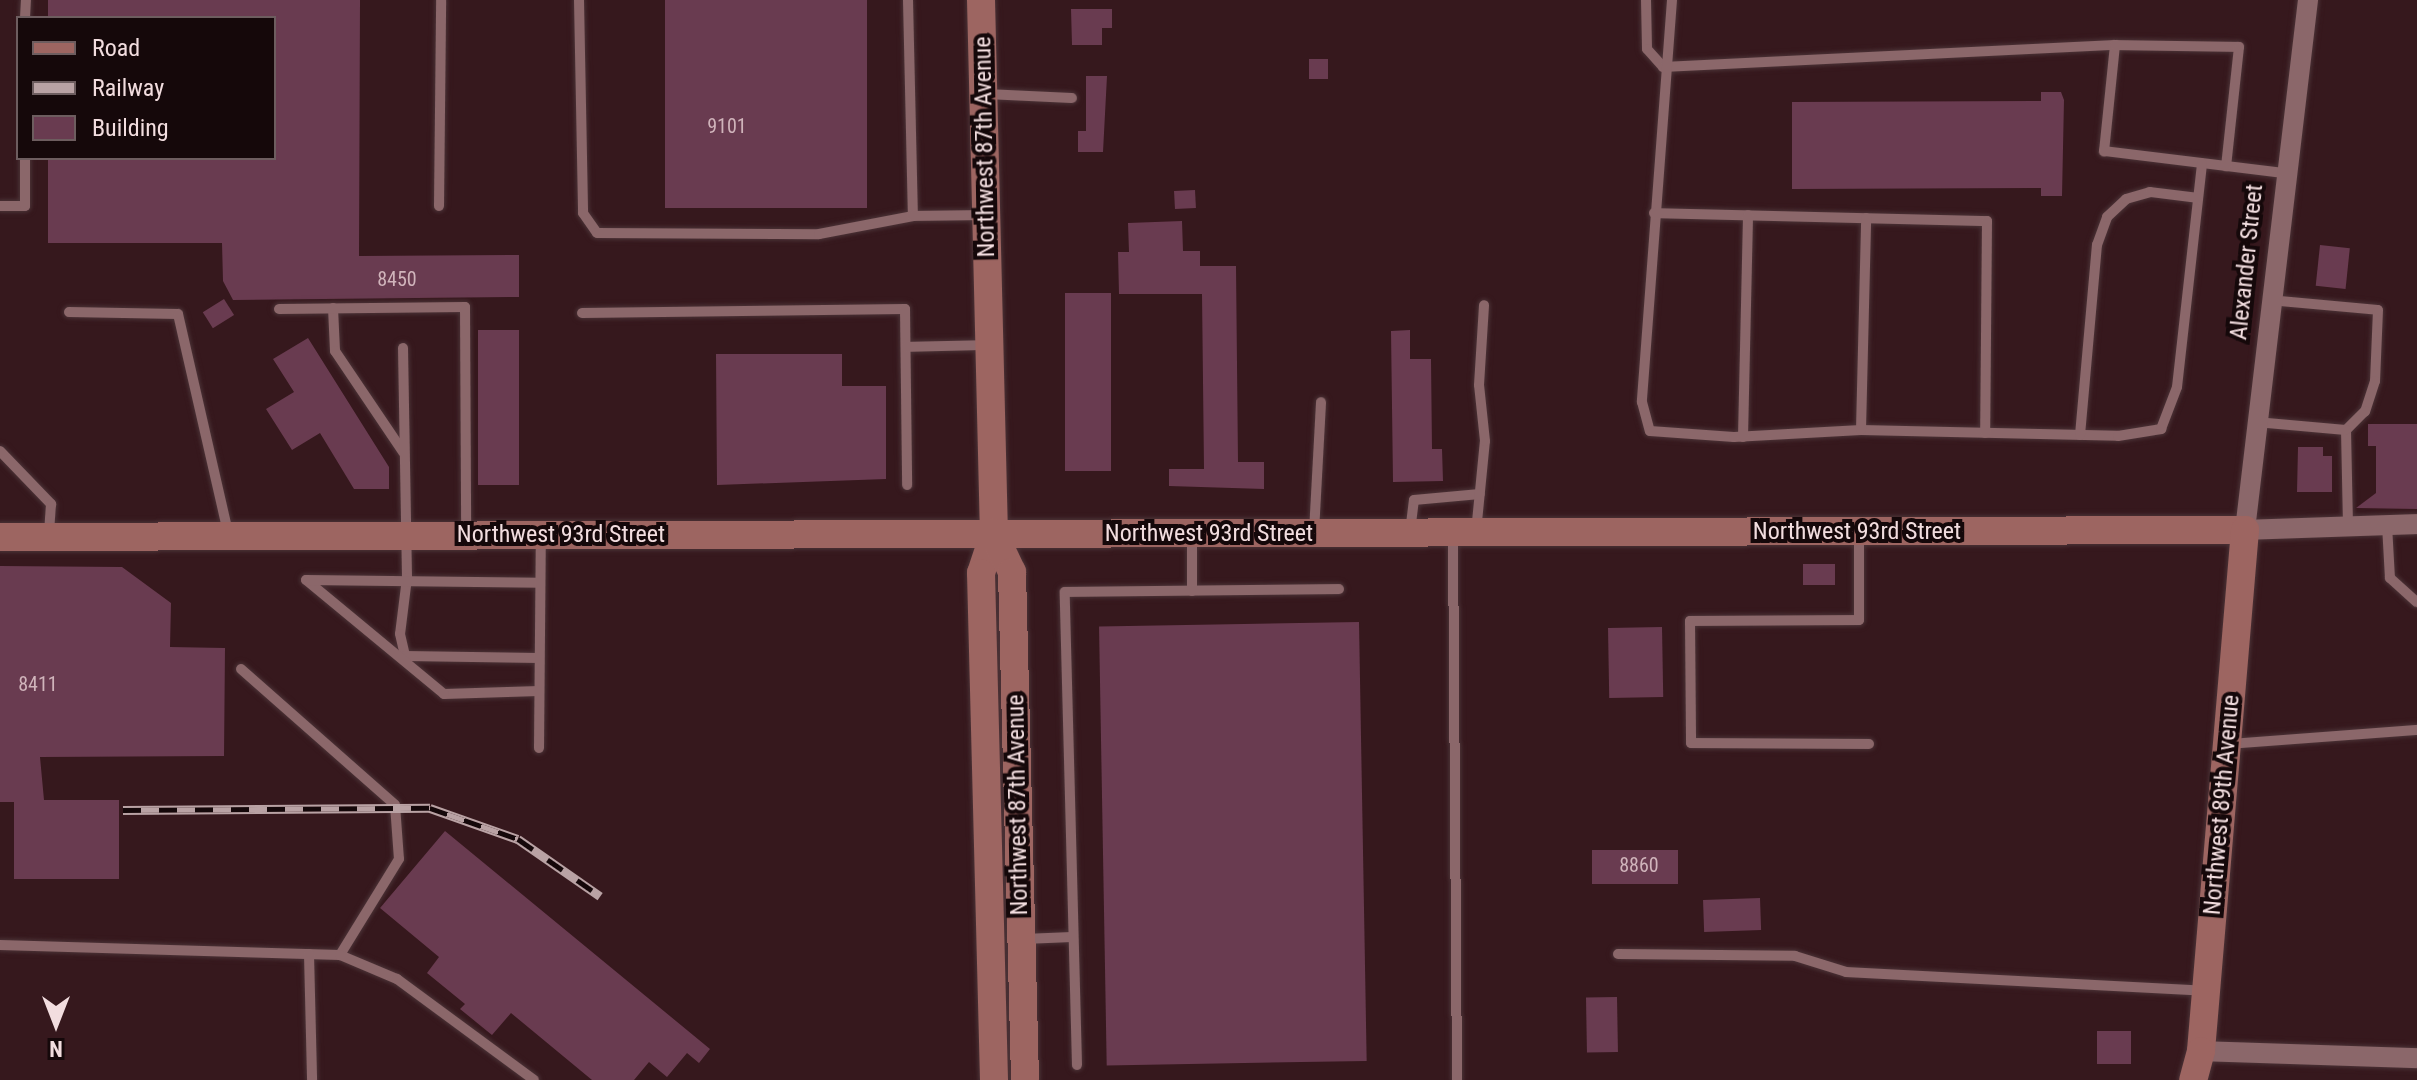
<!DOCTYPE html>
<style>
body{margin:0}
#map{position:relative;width:2417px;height:1080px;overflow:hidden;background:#36181d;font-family:"Roboto Condensed",sans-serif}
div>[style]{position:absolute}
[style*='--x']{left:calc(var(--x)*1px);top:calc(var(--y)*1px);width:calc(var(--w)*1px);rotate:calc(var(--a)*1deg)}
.building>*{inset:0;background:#693b50;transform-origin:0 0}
.roads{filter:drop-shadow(0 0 2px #4b3337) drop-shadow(0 0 2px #4b3337)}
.lane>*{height:10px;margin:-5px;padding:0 5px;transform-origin:5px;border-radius:5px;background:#8b676a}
.street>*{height:20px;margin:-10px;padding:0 10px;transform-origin:10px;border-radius:10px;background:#8b676a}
.secondary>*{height:28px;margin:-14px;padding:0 14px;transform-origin:14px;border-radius:14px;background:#9d6561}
.rail>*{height:9px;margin-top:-4.5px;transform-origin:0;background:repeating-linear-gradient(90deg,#15080a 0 18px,#b9a2a4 0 36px);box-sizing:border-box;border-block:2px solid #b9a2a4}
span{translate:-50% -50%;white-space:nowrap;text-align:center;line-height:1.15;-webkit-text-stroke:8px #15080a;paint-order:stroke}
.number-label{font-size:20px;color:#d0b4bb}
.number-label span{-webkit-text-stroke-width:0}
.street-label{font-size:24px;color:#f2dddf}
.legend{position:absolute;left:16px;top:16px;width:260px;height:144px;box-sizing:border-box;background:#15080a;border:2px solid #6d5d5f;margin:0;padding:10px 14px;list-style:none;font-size:24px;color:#f2dddf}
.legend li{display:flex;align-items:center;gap:16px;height:40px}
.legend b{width:40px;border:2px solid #6d5d5f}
.north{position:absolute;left:16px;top:984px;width:80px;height:80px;-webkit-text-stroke:6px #15080a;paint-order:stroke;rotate:180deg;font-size:22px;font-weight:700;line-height:32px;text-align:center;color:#f2dddf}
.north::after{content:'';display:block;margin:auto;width:28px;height:36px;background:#f2dddf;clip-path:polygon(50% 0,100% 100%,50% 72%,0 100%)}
</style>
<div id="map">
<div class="building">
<i style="clip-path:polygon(48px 0,360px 0,359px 256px,519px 255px,519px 297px,233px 300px,223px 281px,222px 243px,48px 243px,48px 158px,274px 158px,274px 18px,48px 18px)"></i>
<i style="left:665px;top:0;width:202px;height:208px"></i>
<i style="clip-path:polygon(1071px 9px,1112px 9px,1112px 28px,1102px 28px,1102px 45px,1072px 45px)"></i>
<i style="left:1309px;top:59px;width:19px;height:20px"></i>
<i style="clip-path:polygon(1086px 76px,1107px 76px,1103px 152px,1078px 152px,1078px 131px,1086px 131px)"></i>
<i style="clip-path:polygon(2041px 92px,2061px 92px,2064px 100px,2062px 196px,2041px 196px,2041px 188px,1792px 189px,1792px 102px,2041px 101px)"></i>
<i style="left:1195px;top:190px;width:18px;height:21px;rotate:87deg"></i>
<i style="clip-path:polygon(1182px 221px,1183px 251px,1200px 251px,1200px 266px,1236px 266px,1238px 462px,1264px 462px,1264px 489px,1169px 486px,1169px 469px,1204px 469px,1202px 294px,1119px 294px,1118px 252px,1129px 252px,1128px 223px)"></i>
<i style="left:2320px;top:245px;width:30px;height:41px;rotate:6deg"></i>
<i style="left:1065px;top:293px;width:46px;height:178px"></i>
<i style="left:224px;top:299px;width:19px;height:25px;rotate:58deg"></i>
<i style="left:478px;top:330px;width:41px;height:155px"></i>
<i style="clip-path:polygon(1410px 330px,1410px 359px,1431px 359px,1432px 449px,1442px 449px,1443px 481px,1393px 482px,1391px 331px)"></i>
<i style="clip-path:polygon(308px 338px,389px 467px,389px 489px,354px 489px,320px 433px,292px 450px,266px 409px,294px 392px,273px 359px)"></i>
<i style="clip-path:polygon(716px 354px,842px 354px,842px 386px,886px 386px,886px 479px,717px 485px)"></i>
<i style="clip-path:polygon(2368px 424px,2417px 424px,2417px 509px,2356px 508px,2376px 493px,2376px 446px,2368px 446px)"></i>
<i style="clip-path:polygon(2298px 447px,2323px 447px,2323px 456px,2332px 456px,2332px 492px,2297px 492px)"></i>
<i style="left:1803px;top:564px;width:32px;height:21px"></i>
<i style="clip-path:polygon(0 566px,122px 567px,171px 603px,170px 647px,225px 648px,224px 756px,40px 757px,44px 800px,119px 800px,119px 879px,14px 879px,14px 802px,0 802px)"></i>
<i style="left:1359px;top:622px;width:439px;height:260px;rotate:89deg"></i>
<i style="left:1662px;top:627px;width:70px;height:54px;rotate:89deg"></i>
<i style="clip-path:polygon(445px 831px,710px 1049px,699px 1063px,687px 1053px,667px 1077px,649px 1062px,634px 1080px,592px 1080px,511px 1013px,492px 1035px,460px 1009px,465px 1004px,427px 973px,439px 957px,380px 908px)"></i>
<i style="left:1678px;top:850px;width:34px;height:86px;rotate:90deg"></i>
<i style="left:1760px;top:898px;width:32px;height:57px;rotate:88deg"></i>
<i style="left:1617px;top:997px;width:55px;height:31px;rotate:89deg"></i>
<i style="left:2097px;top:1031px;width:34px;height:33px"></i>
</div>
<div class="roads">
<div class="lane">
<i style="--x:579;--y:0;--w:213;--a:88.9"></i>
<i style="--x:583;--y:213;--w:24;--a:55"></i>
<i style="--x:597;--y:233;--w:222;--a:0.3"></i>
<i style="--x:819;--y:234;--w:96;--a:-10.8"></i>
<i style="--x:908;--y:0;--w:216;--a:88.7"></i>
<i style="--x:913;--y:216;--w:70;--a:-0.8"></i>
<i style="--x:1646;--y:0;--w:49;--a:88.8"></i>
<i style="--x:1647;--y:49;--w:24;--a:48"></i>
<i style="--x:1663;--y:67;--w:453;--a:-2.8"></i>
<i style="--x:2115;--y:45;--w:107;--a:95.9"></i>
<i style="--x:2104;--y:151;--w:180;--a:7"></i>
<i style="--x:1672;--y:0;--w:403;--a:94.3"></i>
<i style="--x:1642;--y:402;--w:30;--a:75"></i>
<i style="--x:1650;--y:431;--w:84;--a:4.1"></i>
<i style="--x:1734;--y:437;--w:127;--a:-3.2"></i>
<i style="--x:1861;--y:430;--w:257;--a:1.3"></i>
<i style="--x:2118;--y:436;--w:44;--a:-9.2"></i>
<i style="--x:2161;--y:429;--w:45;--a:-69.1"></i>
<i style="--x:2177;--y:387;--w:225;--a:-83.6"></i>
<i style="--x:25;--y:18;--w:18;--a:-87"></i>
<i style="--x:2115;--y:45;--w:124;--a:0.9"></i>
<i style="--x:2239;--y:47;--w:120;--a:96.2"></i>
<i style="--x:986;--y:94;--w:86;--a:2.7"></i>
<i style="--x:0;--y:206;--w:25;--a:0"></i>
<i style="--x:25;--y:206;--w:48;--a:-90"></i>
<i style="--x:439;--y:206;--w:206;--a:-89.4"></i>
<i style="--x:1654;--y:213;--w:333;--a:1.4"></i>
<i style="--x:1987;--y:221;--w:212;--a:90.5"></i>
<i style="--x:2269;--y:300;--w:109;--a:5.2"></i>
<i style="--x:2378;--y:310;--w:71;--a:92.4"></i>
<i style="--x:2375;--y:381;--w:32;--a:108"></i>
<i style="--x:2365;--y:411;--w:27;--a:135"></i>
<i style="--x:2346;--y:430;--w:95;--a:88.8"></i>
<i style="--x:333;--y:308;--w:43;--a:87.3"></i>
<i style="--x:335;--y:351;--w:122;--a:56"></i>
<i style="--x:279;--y:309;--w:186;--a:-0.6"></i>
<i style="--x:465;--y:307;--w:227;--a:89.7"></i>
<i style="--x:69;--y:312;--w:109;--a:1.1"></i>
<i style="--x:178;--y:314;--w:225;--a:77.1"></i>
<i style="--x:582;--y:313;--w:323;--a:-0.7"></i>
<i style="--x:905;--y:309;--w:176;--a:89.3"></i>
<i style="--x:906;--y:347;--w:82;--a:-1.4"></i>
<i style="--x:403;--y:348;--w:230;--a:89"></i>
<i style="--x:407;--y:578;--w:56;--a:97.1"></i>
<i style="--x:400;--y:634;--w:23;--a:77"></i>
<i style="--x:405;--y:656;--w:134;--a:0.9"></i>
<i style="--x:2256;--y:422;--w:90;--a:5.1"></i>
<i style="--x:1861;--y:430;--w:212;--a:-88.6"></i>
<i style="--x:2080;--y:435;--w:191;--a:-84.9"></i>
<i style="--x:2097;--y:245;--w:30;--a:-70"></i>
<i style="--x:2107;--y:217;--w:26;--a:-43"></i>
<i style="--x:2126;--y:199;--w:25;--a:-16"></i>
<i style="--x:2150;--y:192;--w:48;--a:7.1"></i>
<i style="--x:1743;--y:437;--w:222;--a:-88.7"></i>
<i style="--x:0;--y:451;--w:74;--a:46.1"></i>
<i style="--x:51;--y:504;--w:30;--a:94"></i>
<i style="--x:2387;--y:525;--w:53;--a:86.8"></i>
<i style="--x:2390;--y:578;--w:36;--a:42"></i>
<i style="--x:1314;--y:532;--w:130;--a:-86.9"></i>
<i style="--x:1410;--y:532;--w:32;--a:-83"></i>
<i style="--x:1414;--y:500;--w:66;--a:-5.2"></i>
<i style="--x:1476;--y:532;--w:91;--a:-84.4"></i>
<i style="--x:1485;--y:441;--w:56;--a:-96.1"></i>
<i style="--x:1479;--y:385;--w:80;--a:-86.4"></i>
<i style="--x:1859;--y:534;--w:86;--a:90"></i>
<i style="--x:1859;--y:620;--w:169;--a:179.7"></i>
<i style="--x:1690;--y:621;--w:122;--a:89.5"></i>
<i style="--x:1691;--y:743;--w:178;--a:0.3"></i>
<i style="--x:1453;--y:536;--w:544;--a:89.58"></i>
<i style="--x:1192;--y:591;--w:54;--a:-90"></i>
<i style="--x:241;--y:669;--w:205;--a:41.4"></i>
<i style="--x:395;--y:805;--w:54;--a:85.8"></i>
<i style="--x:399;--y:859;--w:113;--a:121.6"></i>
<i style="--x:539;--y:691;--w:95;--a:178.2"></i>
<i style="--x:444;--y:694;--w:179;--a:-140.4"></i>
<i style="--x:306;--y:580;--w:234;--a:0.7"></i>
<i style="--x:2229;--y:744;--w:189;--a:-4.3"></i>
<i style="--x:539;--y:748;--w:211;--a:-89.5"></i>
<i style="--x:1023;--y:939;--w:50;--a:-2.3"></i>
<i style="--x:0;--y:945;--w:340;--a:1.7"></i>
<i style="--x:340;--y:955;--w:62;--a:22.8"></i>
<i style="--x:397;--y:979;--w:170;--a:36.4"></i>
<i style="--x:309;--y:954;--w:126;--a:88.6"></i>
<i style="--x:1618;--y:954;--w:177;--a:0.6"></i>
<i style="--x:1795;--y:956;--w:53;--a:17.4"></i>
<i style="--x:1846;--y:972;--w:359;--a:3"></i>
<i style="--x:1077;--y:1065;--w:473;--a:-91.5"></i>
<i style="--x:1065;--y:592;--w:274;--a:-0.6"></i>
</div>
<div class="street">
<i style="--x:2308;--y:0;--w:534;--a:96.78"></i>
<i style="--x:2245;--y:530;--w:172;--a:-2"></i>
<i style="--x:2201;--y:1051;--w:216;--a:1.9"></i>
</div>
<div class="secondary">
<i style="--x:981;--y:0;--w:534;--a:88.61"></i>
<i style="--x:994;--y:534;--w:41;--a:108.4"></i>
<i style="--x:981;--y:573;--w:507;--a:88.53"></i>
<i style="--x:994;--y:534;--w:42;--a:64.7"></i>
<i style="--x:1012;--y:572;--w:508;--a:88.53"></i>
<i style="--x:0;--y:537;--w:2245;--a:-0.18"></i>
<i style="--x:2245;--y:530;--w:523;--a:94.83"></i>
<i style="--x:2201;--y:1051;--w:30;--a:105"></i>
</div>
</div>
<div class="rail">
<i style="--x:123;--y:810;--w:307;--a:-0.4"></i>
<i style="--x:430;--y:808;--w:93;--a:19.4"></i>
<i style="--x:518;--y:839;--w:100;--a:34.8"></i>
</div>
<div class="number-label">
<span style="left:727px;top:126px">9101</span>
<span style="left:397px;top:279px">8450</span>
<span style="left:38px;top:684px">8411</span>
<span style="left:1639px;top:865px">8860</span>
</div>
<div class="street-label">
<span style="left:985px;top:147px;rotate:-91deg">Northwest 87th Avenue</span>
<span style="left:2247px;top:262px;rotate:-84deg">Alexander Street</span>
<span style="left:1857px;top:532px">Northwest 93rd Street</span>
<span style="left:1209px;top:534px">Northwest 93rd Street</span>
<span style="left:561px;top:535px">Northwest 93rd Street</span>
<span style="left:1018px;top:805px;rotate:-91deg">Northwest 87th Avenue</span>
<span style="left:2222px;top:805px;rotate:-85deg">Northwest 89th Avenue</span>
</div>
<ul class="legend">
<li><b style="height:10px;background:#9d6561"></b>Road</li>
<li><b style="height:10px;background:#b9a2a4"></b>Railway</li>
<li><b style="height:22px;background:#693b50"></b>Building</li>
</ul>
<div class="north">N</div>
</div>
